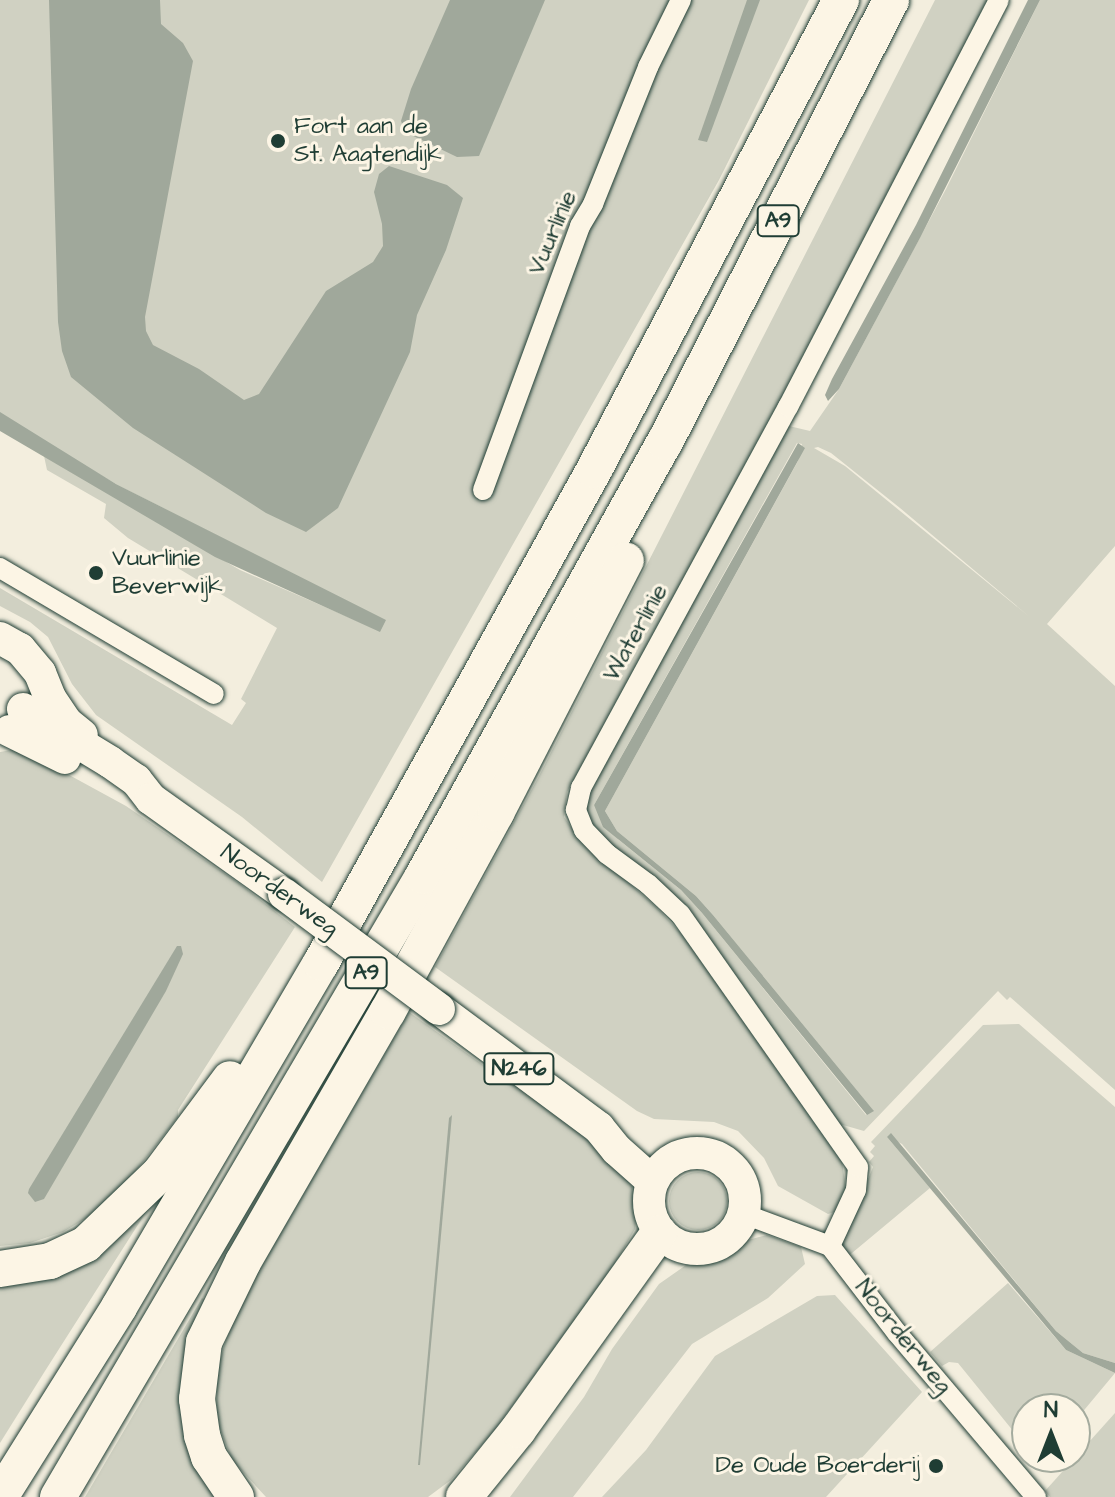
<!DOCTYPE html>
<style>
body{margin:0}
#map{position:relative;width:1115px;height:1497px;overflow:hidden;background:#f3eede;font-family:"Architects Daughter",sans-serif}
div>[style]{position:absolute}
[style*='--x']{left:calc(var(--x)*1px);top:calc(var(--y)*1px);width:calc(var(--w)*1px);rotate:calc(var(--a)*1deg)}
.green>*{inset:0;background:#d0d1c2}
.round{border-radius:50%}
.water>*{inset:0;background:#a0a89b}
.roads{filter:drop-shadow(0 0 2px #1f3d34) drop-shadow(0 0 2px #1f3d34)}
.minor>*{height:20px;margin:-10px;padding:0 10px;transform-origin:10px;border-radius:10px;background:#fcf5e5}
.primary>*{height:32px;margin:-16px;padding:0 16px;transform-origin:16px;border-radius:16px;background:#fcf5e5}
.primary>.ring{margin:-16px;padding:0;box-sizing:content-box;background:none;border:32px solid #fcf5e5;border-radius:50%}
.motorway>*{height:36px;margin:-18px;padding:0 18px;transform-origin:18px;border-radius:18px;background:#fcf5e5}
.bridges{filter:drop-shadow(0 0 2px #1f3d34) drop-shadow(0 0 2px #1f3d34)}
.primary-bridge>*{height:32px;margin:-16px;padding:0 16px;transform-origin:16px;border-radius:16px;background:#fcf5e5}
.dots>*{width:22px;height:22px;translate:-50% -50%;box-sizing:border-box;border:4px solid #fcf5e5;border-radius:50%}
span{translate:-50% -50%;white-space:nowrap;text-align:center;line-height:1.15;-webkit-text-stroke:6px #fcf5e5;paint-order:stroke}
.shield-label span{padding:2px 6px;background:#fcf5e5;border:2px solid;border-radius:6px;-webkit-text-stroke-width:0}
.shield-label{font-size:22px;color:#1f3d34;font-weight:700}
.poi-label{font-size:24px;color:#1f3d34}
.left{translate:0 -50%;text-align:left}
.right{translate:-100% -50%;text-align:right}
.street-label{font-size:24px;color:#1f3d34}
.north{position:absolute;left:1011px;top:1393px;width:80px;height:80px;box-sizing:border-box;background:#fcf5e5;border:2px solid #a4ab9e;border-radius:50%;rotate:0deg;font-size:22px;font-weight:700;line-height:32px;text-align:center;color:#1f3d34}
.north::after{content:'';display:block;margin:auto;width:28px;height:36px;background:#1f3d34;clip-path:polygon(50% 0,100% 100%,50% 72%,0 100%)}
</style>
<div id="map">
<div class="green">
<i style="clip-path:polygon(0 0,809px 0,719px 180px,322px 882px,242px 817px,96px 715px,72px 684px,48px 637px,30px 622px,0 606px,0 588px,232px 725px,246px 703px,241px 699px,277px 628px,128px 538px,104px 518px,106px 504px,47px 470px,44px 456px,240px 570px,380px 631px,272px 564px,116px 484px,0 416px)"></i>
<i style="clip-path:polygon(935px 0,990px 0,750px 462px,567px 792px,564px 817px,581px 841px,655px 906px,696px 949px,832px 1147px,842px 1162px,846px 1188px,838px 1211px,828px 1214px,778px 1186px,764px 1158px,738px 1131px,714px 1122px,654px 1119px,637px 1111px,435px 967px,538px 778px)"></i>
<i style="clip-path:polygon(evenodd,1040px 0,1115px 0,1115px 546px,1047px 624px,1115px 686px,1115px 1090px,1010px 997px,1007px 1000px,998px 991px,864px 1131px,843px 1125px,837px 1128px,730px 976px,590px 829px,583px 791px,789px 426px,810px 431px,839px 389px,946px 189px,1040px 0,797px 443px,802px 444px,798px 461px,605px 811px,617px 831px,696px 896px,713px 915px,873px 1110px,866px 1115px,702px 913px,681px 890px,619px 840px,594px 805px,797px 443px,1040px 0,818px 447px,831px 453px,900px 508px,1031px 618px,845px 466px,814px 448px,818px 447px)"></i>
<i style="clip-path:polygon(11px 750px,27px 752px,126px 806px,240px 884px,295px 927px,178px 1110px,178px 1117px,128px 1181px,93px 1214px,63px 1232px,30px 1243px,0 1246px,0 752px)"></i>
<i style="clip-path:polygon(409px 1012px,497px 1075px,505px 1074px,565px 1118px,630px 1178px,637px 1212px,635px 1229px,614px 1265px,494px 1431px,451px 1480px,428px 1497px,266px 1497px,232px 1460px,217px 1421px,217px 1371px,225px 1343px,241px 1302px)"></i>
<i style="clip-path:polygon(1019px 1024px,1115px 1107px,1115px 1363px,1083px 1353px,1056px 1331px,902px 1144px,887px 1137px,930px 1188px,846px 1258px,842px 1245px,873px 1167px,869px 1162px,874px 1156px,870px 1152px,875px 1146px,871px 1142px,983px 1025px)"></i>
<i class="round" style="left:669px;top:1172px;width:58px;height:58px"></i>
<i style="clip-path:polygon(148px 1209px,45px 1371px,0 1443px,0 1276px)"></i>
<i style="clip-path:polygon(767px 1235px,801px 1247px,805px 1264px,768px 1298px,692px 1344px,573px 1497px,510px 1497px,584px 1397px,612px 1349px,659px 1284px,689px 1263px,718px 1258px,744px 1241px)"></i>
<i style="clip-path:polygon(1008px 1283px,1066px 1350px,1115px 1373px,1075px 1421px,1075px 1409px,1027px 1409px,1027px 1448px,958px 1363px,949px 1362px,942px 1366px,930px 1352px)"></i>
<i style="clip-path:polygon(835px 1295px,922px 1392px,826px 1497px,602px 1497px,646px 1450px,715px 1356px,817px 1296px)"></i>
<i style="clip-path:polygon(202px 1298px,212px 1304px,199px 1332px,227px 1497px,85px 1497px)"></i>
<i style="clip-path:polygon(1115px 1413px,1115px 1497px,1050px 1497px,1045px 1491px)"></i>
</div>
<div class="water">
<i style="clip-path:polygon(49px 0,160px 0,161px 24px,183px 43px,193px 61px,145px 317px,146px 331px,153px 345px,199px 369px,244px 400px,259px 394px,326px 291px,373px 262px,383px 246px,382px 224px,374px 192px,379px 174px,389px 166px,447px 185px,463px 198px,446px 250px,417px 315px,410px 352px,338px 508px,306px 532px,266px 513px,133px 428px,71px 377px,62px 351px,58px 322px)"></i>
<i style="clip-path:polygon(450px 0,545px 0,479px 156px,457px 157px,405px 132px,401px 121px,411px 89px)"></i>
<i style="clip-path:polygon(747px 0,760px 0,707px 142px,698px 140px)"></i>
<i style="clip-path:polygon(1028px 0,1040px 0,920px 238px,839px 389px,828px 401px,825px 395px,832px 379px,916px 225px)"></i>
<i style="clip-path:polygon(0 412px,116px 484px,386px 620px,380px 632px,215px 557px,0 431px)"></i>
<i style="clip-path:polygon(798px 443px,805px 448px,605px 811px,617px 831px,696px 896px,713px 915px,874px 1111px,867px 1115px,702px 913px,681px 890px,603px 827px,594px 805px)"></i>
<i style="clip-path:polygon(177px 946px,181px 946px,183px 954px,166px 991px,44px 1199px,35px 1202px,28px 1193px,29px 1189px)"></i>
<i style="clip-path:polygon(452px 1115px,420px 1465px,418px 1465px,449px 1118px)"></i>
<i style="clip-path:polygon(891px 1133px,1056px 1331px,1083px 1353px,1115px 1363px,1115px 1373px,1066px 1350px,887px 1137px)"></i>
</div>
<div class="roads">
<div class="minor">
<i style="--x:483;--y:490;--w:281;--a:-69.8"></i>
<i style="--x:580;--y:226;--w:26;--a:-59"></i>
<i style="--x:593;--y:204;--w:148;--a:-68.1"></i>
<i style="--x:648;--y:67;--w:75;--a:-63.8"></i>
<i style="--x:0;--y:568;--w:248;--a:30.5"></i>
<i style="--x:744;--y:1214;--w:92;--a:20.4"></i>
<i style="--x:830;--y:1246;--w:110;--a:52.4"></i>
<i style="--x:897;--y:1333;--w:215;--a:49.7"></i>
<i style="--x:830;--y:1246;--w:62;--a:-65.1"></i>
<i style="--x:856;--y:1190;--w:23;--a:-85"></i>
<i style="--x:858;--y:1167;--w:309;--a:-125.1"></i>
<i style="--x:680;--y:914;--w:44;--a:-136.8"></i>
<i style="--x:648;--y:884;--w:51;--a:-143.8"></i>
<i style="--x:607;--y:854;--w:33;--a:-134"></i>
<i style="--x:584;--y:830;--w:22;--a:-112"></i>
<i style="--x:576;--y:810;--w:23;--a:-77"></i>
<i style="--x:581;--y:788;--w:434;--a:-61.5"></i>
<i style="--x:788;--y:407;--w:458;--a:-62.6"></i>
</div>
<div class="primary">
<i style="--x:0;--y:638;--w:23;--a:29"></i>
<i style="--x:20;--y:649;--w:31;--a:50"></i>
<i style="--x:40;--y:673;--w:27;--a:68"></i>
<i style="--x:50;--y:698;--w:30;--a:56"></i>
<i style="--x:67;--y:723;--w:19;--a:39"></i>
<i style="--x:23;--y:709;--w:102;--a:31.3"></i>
<i style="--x:110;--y:762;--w:32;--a:35"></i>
<i style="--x:136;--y:780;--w:24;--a:52"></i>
<i style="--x:151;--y:799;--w:163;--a:35.5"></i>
<i style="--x:10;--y:731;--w:61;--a:26.1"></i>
<i style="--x:439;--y:1009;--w:199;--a:36.6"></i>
<i style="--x:599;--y:1128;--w:28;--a:51"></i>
<i style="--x:617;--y:1150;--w:47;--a:41.5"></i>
<i class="ring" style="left:649px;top:1153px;width:64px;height:64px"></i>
</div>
<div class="motorway">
<i style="--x:0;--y:1269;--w:51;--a:-9.1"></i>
<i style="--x:50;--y:1261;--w:40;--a:-25"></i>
<i style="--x:86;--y:1244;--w:103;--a:-43.8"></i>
<i style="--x:160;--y:1173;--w:117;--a:-53.3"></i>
<i style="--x:0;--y:1497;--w:224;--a:-57.9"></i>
<i style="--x:119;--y:1307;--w:399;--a:-59.6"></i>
<i style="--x:321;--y:963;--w:564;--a:-61.02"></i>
<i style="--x:594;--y:470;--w:531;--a:-62.28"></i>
<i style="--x:58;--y:1497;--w:720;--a:-59.55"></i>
<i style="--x:423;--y:876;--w:497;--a:-60.9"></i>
<i style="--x:665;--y:442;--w:496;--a:-62.9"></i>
<i style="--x:236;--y:1497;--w:48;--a:-124"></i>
<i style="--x:209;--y:1457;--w:23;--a:-108"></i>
<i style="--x:202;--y:1435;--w:36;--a:-98"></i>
<i style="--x:197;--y:1399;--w:57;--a:-83"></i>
<i style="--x:204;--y:1342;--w:89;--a:-64"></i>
<i style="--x:243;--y:1262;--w:290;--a:-60"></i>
<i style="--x:388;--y:1011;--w:226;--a:-61.4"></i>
<i style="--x:496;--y:813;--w:284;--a:-62.8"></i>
<i style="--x:464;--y:1497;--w:86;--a:-51.1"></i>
<i style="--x:518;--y:1430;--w:242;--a:-54.4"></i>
</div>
</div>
<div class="bridges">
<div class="primary-bridge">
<i style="--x:284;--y:894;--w:193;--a:36.6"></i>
</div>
</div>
<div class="dots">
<i style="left:278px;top:141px;background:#1f3d34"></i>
<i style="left:96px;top:573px;background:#1f3d34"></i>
<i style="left:936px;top:1466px;background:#1f3d34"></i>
</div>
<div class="shield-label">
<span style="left:778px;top:221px">A9</span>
<span style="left:366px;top:973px">A9</span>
<span style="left:519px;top:1069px">N246</span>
</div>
<div class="poi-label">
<span class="left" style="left:294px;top:141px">Fort aan de<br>St. Aagtendijk</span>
<span class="left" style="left:112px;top:573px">Vuurlinie<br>Beverwijk</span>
<span class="right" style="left:920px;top:1466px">De Oude Boerderij</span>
</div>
<div class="street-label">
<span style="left:553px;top:233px;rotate:-67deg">Vuurlinie</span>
<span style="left:636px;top:633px;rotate:-61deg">Waterlinie</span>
<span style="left:279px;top:891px;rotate:36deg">Noorderweg</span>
<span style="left:903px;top:1337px;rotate:51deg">Noorderweg</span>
</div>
<div class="north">N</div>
</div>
